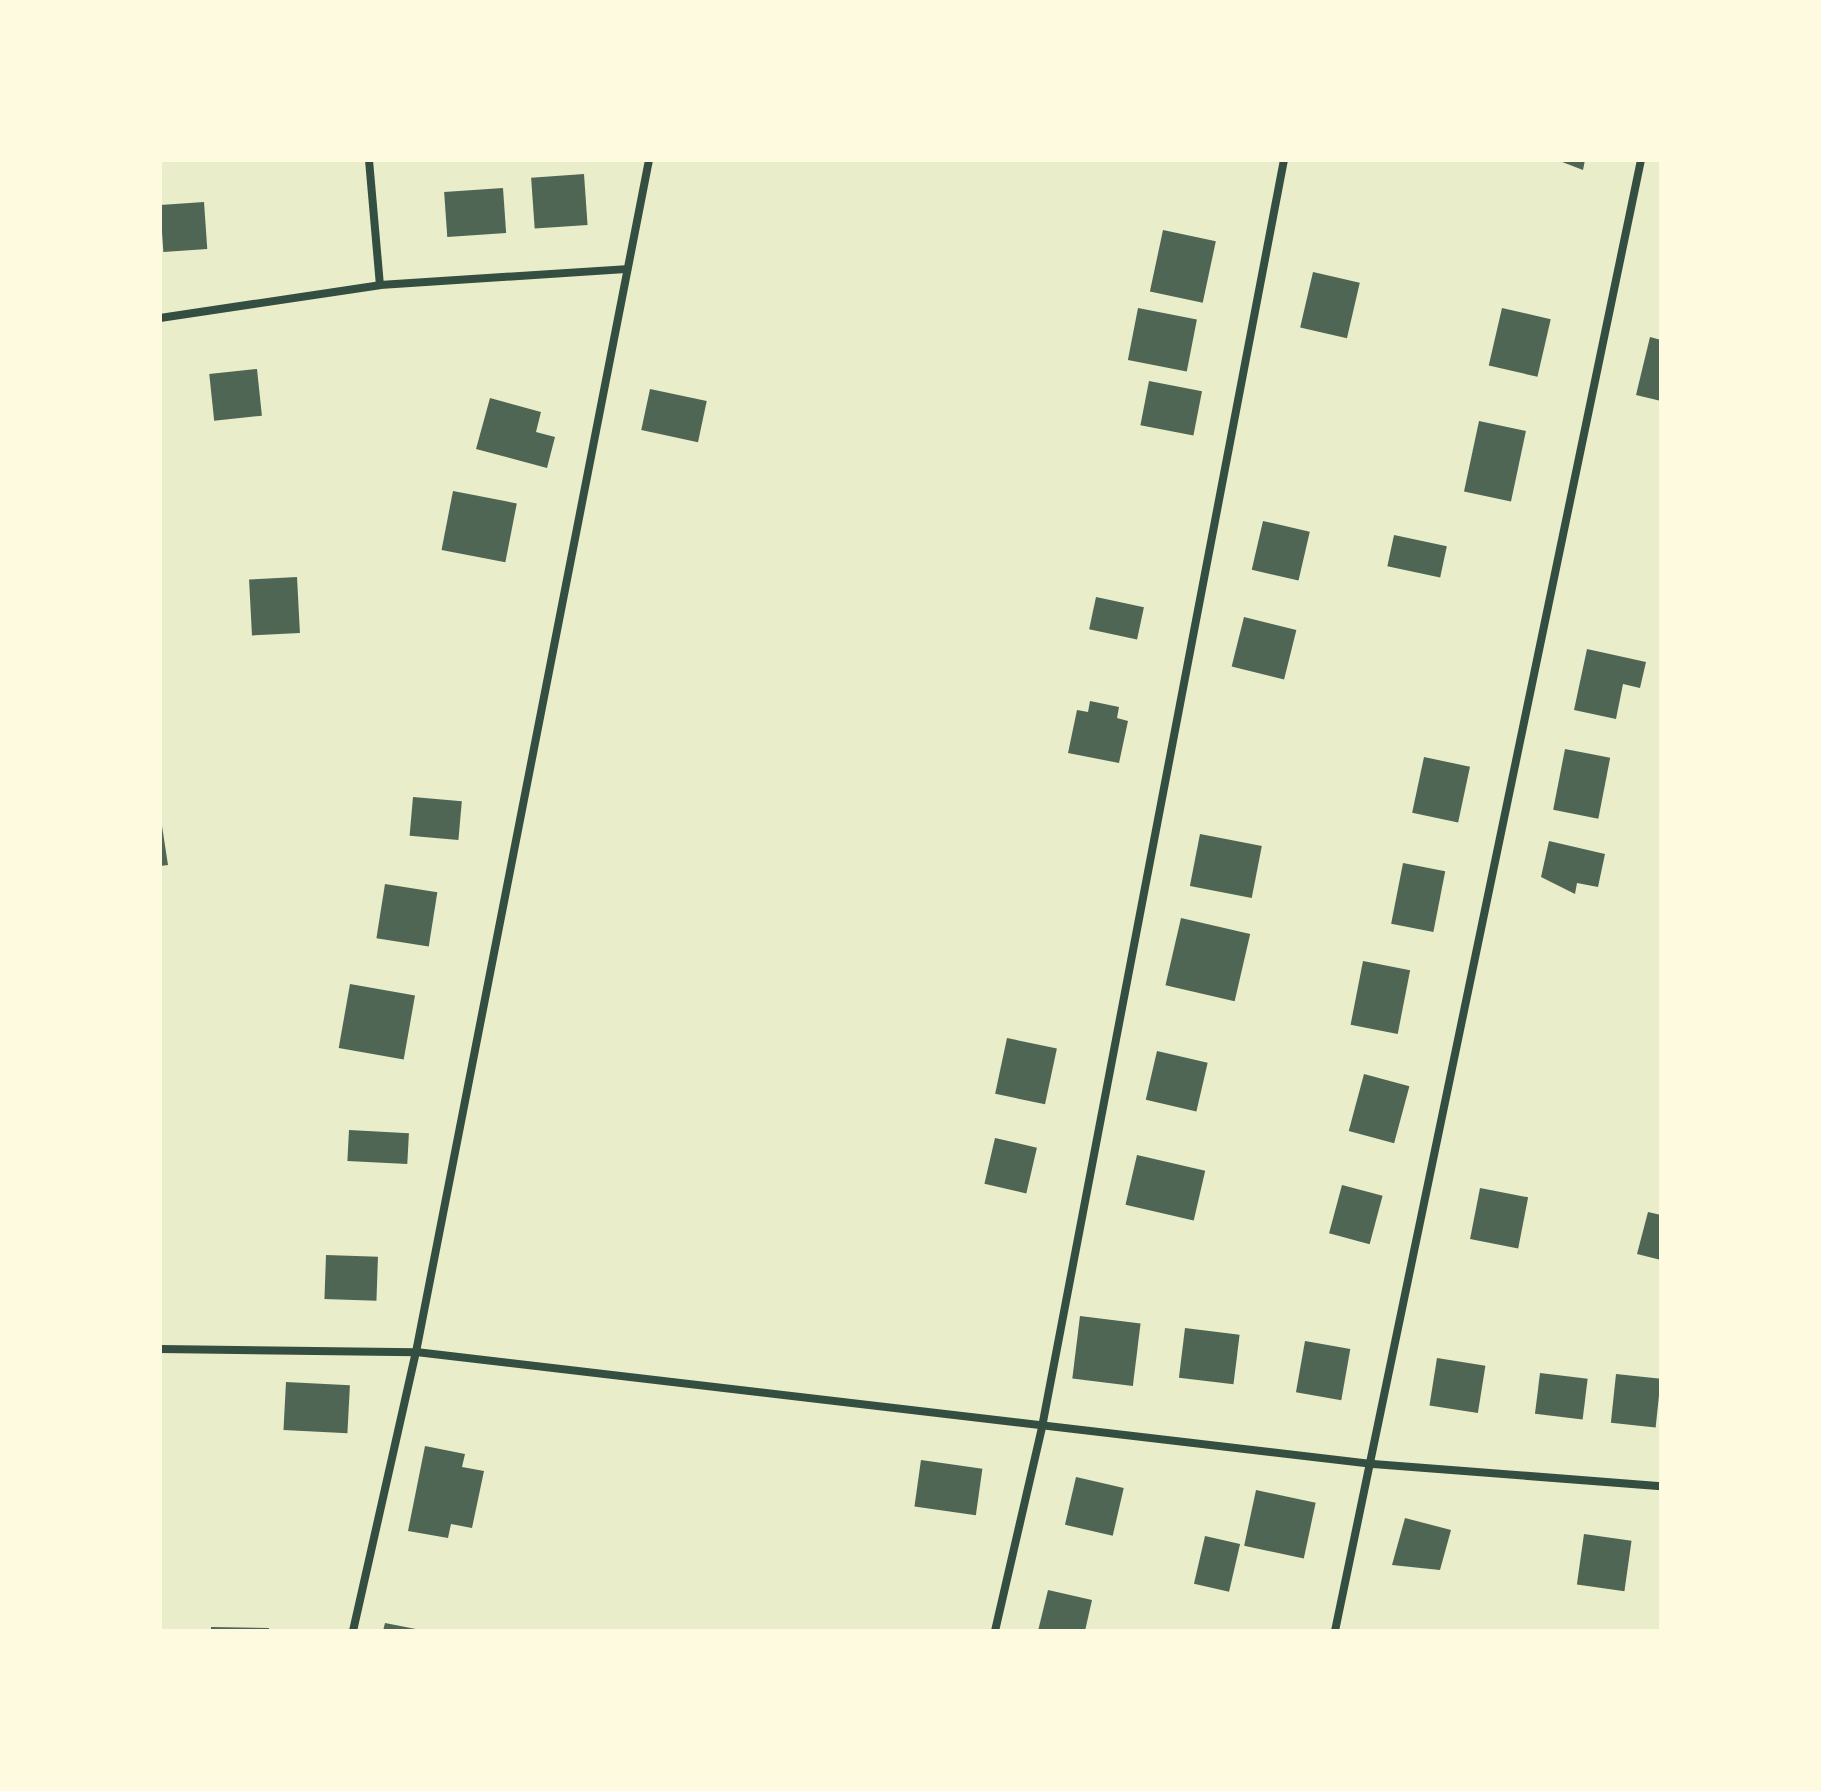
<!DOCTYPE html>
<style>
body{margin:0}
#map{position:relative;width:1821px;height:1791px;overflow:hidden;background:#e9edc9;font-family:Merriweather,serif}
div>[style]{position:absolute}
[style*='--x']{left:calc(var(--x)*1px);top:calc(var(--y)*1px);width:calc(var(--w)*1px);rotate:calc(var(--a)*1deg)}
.building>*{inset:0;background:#4f6655;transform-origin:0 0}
.minor>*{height:8px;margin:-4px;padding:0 4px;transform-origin:4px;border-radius:4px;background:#344e41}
span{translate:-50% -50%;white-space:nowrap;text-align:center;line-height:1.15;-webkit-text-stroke:6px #fefae0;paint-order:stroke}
.frame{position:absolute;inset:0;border:162px solid #fefae0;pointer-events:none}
</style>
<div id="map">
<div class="building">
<i style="clip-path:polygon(1557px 160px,1585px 160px,1583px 170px)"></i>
<i style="left:584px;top:174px;width:51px;height:53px;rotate:86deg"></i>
<i style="left:503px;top:188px;width:45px;height:59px;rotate:86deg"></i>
<i style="left:204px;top:202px;width:47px;height:44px;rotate:86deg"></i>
<i style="left:1163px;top:230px;width:54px;height:63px;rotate:12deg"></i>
<i style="left:1313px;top:272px;width:48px;height:57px;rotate:13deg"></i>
<i style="left:1138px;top:308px;width:60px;height:53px;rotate:11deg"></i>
<i style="left:1502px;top:308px;width:50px;height:59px;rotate:13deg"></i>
<i style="clip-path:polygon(1650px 337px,1661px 340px,1661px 401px,1636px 395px)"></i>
<i style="left:257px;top:369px;width:47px;height:48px;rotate:84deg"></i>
<i style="left:1149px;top:381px;width:54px;height:45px;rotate:11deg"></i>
<i style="left:650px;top:389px;width:58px;height:42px;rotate:12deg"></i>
<i style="clip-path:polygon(490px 398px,541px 412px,536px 432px,555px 437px,547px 468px,476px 449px)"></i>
<i style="left:1479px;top:421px;width:48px;height:72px;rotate:12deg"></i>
<i style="left:453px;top:491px;width:65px;height:60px;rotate:11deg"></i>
<i style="left:1263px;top:521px;width:48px;height:50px;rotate:13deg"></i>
<i style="left:1394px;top:535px;width:54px;height:32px;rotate:12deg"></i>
<i style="left:297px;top:577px;width:56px;height:48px;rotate:87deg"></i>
<i style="left:1096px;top:597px;width:49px;height:33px;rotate:12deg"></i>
<i style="left:1244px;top:617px;width:54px;height:51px;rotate:14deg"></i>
<i style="clip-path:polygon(1587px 649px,1646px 662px,1640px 688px,1623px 684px,1616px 719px,1574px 710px)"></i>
<i style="clip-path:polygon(1090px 701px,1119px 707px,1117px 718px,1128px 721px,1119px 763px,1068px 753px,1077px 710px,1088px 712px)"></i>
<i style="left:1565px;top:749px;width:46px;height:62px;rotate:11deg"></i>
<i style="left:1424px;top:757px;width:47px;height:57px;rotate:12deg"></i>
<i style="left:413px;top:797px;width:49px;height:39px;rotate:5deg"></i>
<i style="clip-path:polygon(160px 813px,168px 865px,160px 866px)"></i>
<i style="left:1200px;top:834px;width:63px;height:53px;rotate:11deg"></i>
<i style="clip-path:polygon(1549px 841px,1605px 854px,1598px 887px,1577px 883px,1575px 894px,1541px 877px)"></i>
<i style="left:1403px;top:863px;width:43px;height:62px;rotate:11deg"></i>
<i style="left:385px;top:884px;width:53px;height:55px;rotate:9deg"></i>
<i style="left:1181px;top:918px;width:71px;height:69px;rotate:13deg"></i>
<i style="left:1363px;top:961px;width:48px;height:65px;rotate:11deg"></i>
<i style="left:350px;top:984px;width:66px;height:65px;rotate:10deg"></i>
<i style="left:1007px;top:1038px;width:51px;height:57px;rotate:12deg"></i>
<i style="left:1157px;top:1051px;width:52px;height:50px;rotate:13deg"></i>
<i style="left:1364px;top:1074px;width:47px;height:59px;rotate:15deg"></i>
<i style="left:349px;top:1130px;width:60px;height:31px;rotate:3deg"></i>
<i style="left:995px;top:1138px;width:43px;height:47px;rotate:13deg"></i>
<i style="left:1137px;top:1155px;width:70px;height:51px;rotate:13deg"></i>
<i style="left:1342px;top:1185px;width:42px;height:50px;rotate:15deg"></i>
<i style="left:1480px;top:1188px;width:49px;height:52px;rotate:11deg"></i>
<i style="clip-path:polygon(1648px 1212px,1661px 1215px,1661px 1260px,1637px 1254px)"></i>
<i style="left:326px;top:1255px;width:52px;height:44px;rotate:2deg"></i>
<i style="left:1080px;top:1316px;width:61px;height:63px;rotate:7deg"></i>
<i style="left:1185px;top:1328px;width:55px;height:50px;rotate:7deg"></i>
<i style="left:1305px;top:1341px;width:46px;height:52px;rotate:10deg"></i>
<i style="left:1437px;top:1358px;width:49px;height:48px;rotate:9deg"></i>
<i style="left:1540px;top:1373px;width:48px;height:41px;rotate:7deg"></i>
<i style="left:1616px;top:1374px;width:45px;height:49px;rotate:6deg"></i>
<i style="left:286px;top:1382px;width:64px;height:48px;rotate:3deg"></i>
<i style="clip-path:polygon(425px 1446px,465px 1454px,462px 1467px,484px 1471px,472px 1528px,451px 1524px,448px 1538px,408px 1531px)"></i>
<i style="left:921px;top:1460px;width:62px;height:47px;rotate:8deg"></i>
<i style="left:1076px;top:1477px;width:49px;height:49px;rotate:13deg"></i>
<i style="left:1256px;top:1490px;width:61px;height:57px;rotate:12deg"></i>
<i style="clip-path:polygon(1405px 1518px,1451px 1530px,1440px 1570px,1392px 1565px)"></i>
<i style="left:1584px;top:1534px;width:48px;height:51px;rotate:8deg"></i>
<i style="left:1205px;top:1536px;width:36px;height:49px;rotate:13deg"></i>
<i style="clip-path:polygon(1048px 1590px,1092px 1600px,1085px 1631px,1038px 1631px)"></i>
<i style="clip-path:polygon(385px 1623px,421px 1630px,421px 1631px,383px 1631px)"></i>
<i style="clip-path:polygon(211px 1627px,269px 1628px,269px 1631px,211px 1631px)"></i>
</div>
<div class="minor">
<i style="--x:369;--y:160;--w:125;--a:85"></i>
<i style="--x:160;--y:318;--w:222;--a:-8.5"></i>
<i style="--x:380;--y:285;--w:246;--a:-3.7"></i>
<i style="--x:160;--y:1349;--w:256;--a:0.7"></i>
<i style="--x:416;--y:1352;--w:964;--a:6.68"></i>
<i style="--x:1373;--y:1464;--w:289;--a:4.4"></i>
<i style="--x:353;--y:1631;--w:286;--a:-77.3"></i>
<i style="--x:416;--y:1352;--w:1215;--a:-78.94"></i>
<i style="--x:995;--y:1631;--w:209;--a:-77"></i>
<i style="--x:1042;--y:1427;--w:1290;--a:-79.19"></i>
<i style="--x:1335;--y:1631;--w:1502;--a:-78.25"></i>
</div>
<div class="frame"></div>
</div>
